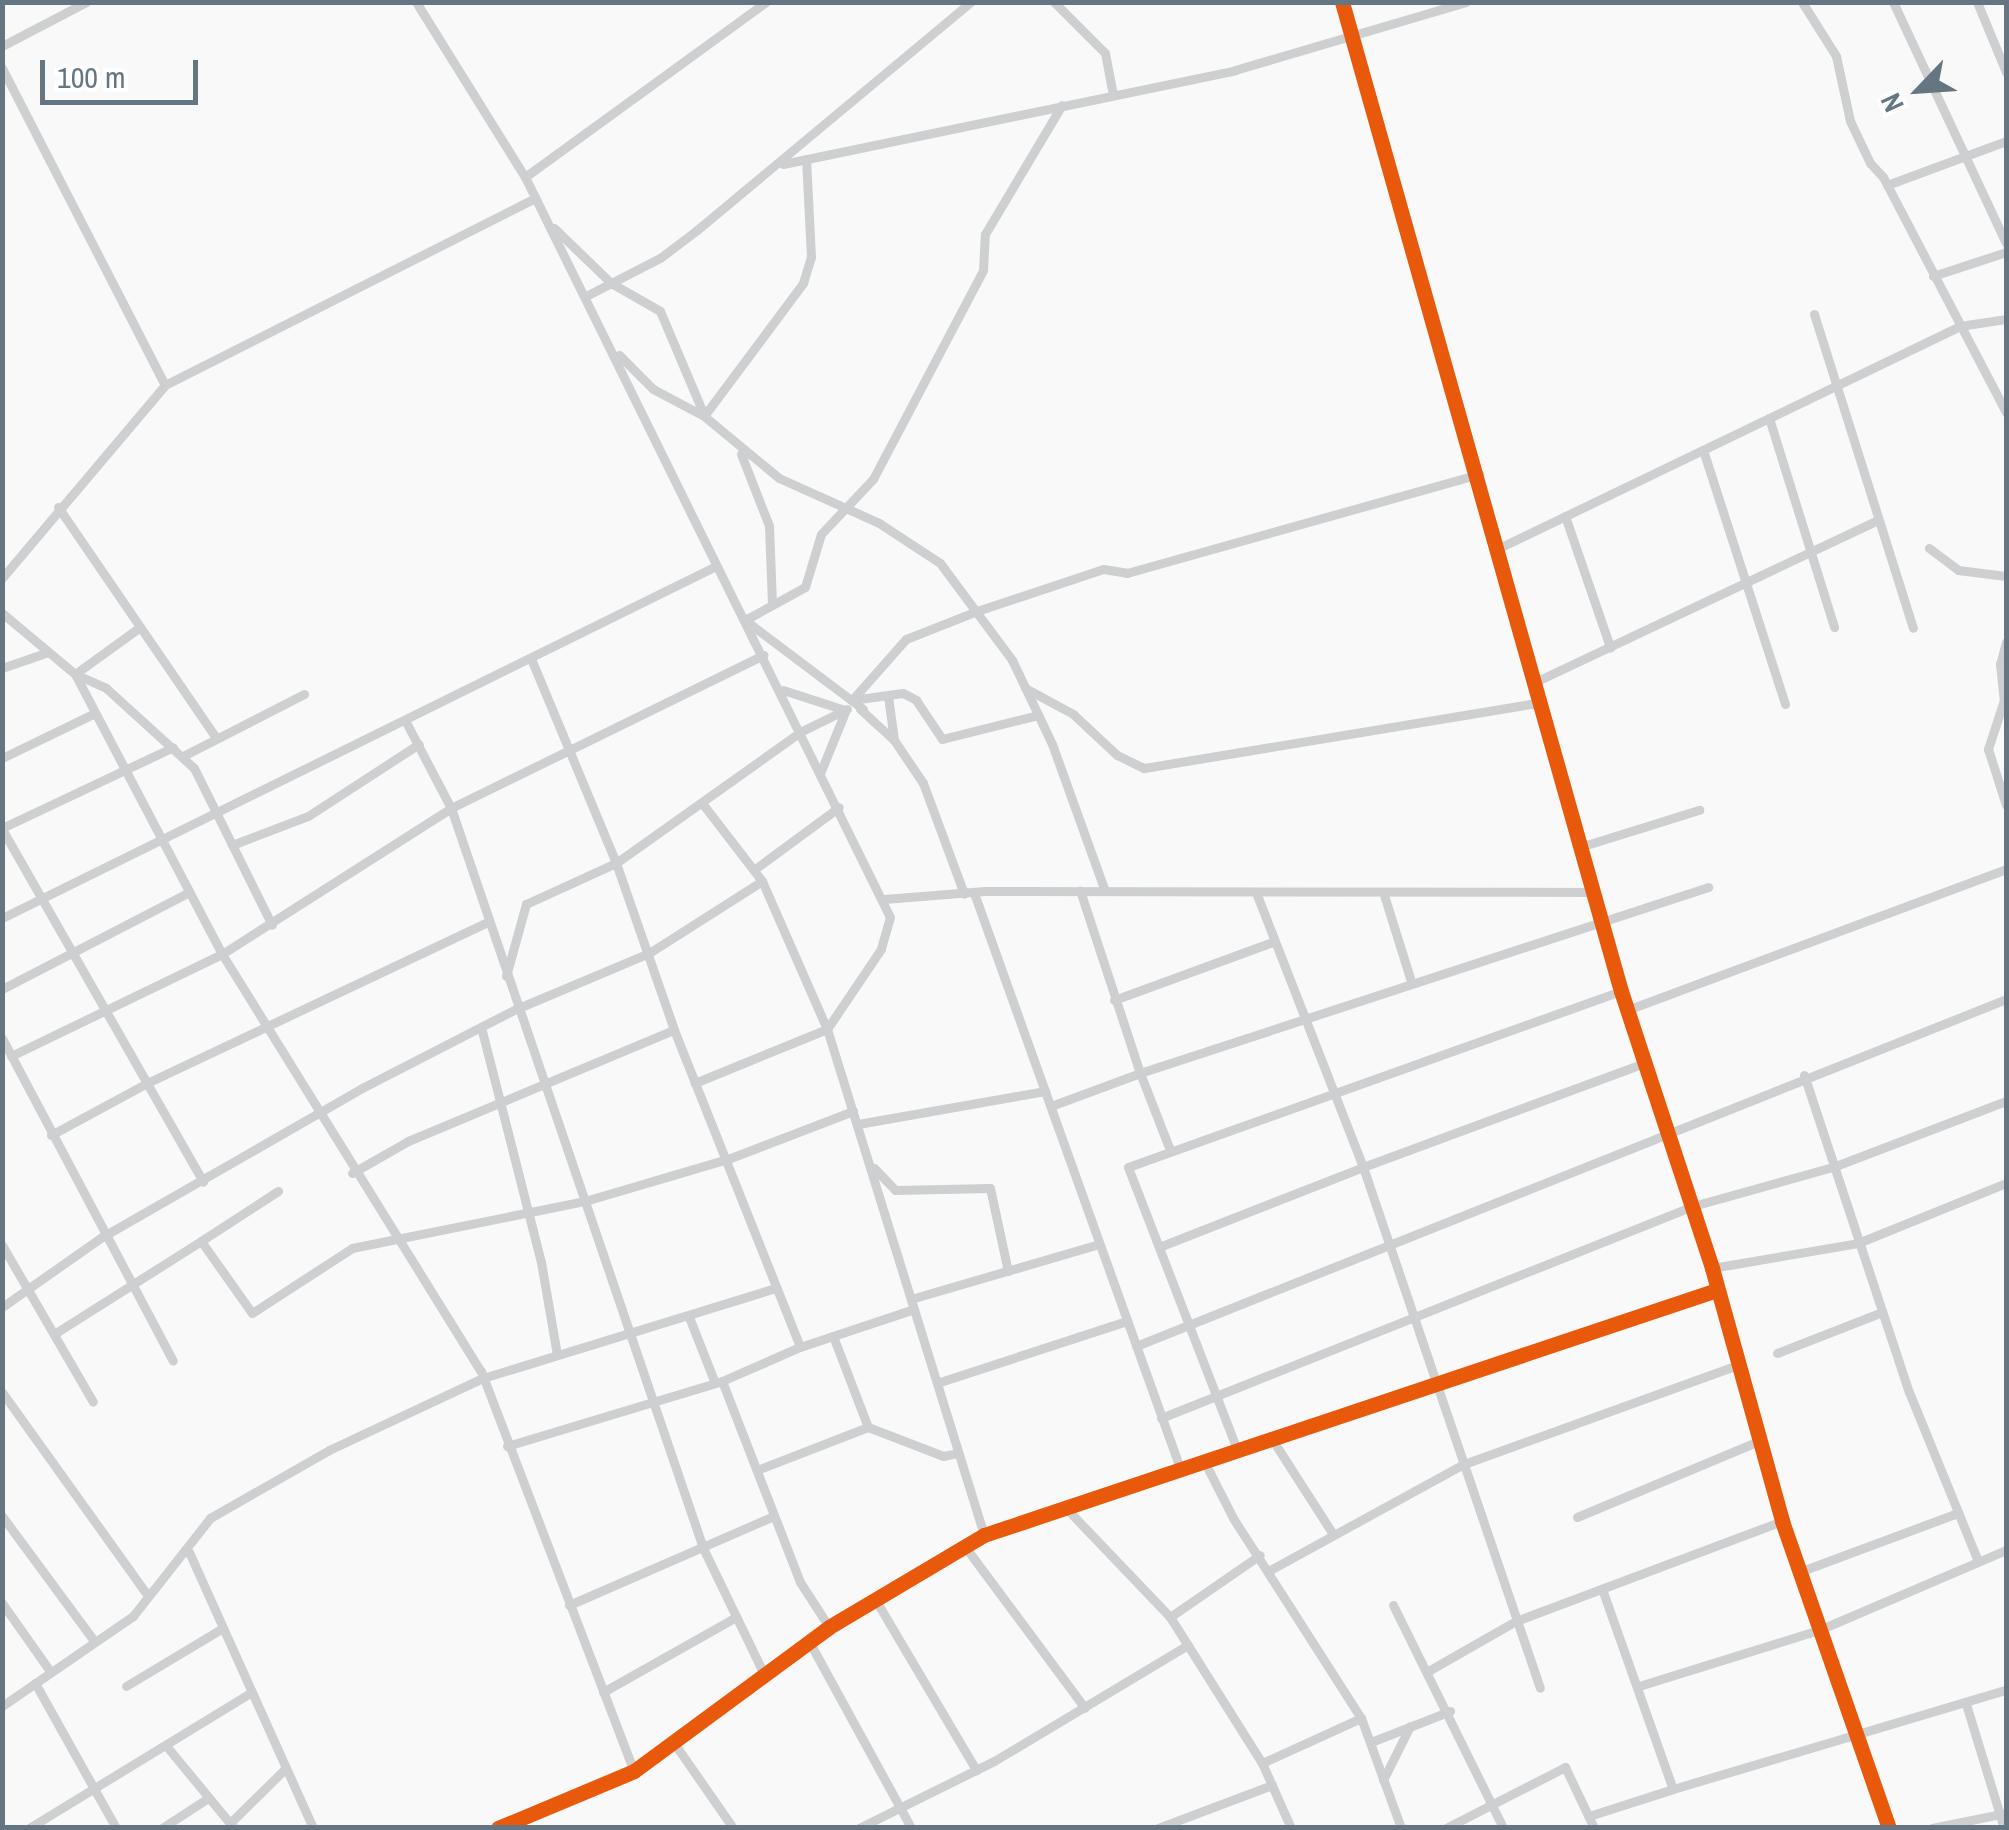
<!DOCTYPE html>
<style>
body{margin:0}
#map{position:relative;width:2009px;height:1830px;overflow:hidden;background:#f9f9f9;font-family:"Archivo Narrow",sans-serif}
div>[style]{position:absolute}
[style*='--x']{left:calc(var(--x)*1px);top:calc(var(--y)*1px);width:calc(var(--w)*1px);rotate:calc(var(--a)*1deg)}
.street>*{height:9px;margin:-4.5px;padding:0 4.5px;transform-origin:4.5px;border-radius:4.5px;background:#cecfd0}
.cycleway>*{height:15px;margin:-7.5px;padding:0 7.5px;transform-origin:7.5px;border-radius:7.5px;background:#e8590c}
span{translate:-50% -50%;white-space:nowrap;text-align:center;line-height:1.15;-webkit-text-stroke:10px #fff;paint-order:stroke}
.frame{position:absolute;inset:0;border:5px solid #657683;pointer-events:none}
.north{position:absolute;left:1869px;top:40px;width:100px;height:100px;-webkit-text-stroke:8px #fff;paint-order:stroke;rotate:245deg;font-size:28px;font-weight:700;line-height:40px;text-align:center;color:#657683}
.north::after{content:'';display:block;margin:auto;width:35px;height:45px;background:#657683;clip-path:polygon(50% 0,100% 100%,50% 72%,0 100%)}
.scale{position:absolute;left:40px;top:60px;width:158px;height:45px;box-sizing:border-box;border:5px solid #657683;border-top:0;padding-left:12px;font-size:30px;line-height:35px;white-space:nowrap;color:#657683;-webkit-text-stroke:8px #fff;paint-order:stroke}
</style>
<div id="map">
<div class="street">
<i style="--x:416;--y:2;--w:206;--a:58.1"></i>
<i style="--x:525;--y:177;--w:825;--a:63.75"></i>
<i style="--x:890;--y:917;--w:33;--a:106"></i>
<i style="--x:881;--y:949;--w:97;--a:124"></i>
<i style="--x:827;--y:1029;--w:143;--a:157.8"></i>
<i style="--x:1054;--y:2;--w:72;--a:45"></i>
<i style="--x:1105;--y:53;--w:43;--a:79.2"></i>
<i style="--x:1342;--y:2;--w:1028;--a:74.25"></i>
<i style="--x:1621;--y:991;--w:292;--a:71.8"></i>
<i style="--x:1712;--y:1268;--w:263;--a:74.5"></i>
<i style="--x:1782;--y:1521;--w:325;--a:70.8"></i>
<i style="--x:1802;--y:2;--w:64;--a:57.8"></i>
<i style="--x:1836;--y:56;--w:66;--a:77.8"></i>
<i style="--x:1850;--y:121;--w:47;--a:64.5"></i>
<i style="--x:1870;--y:163;--w:19;--a:47"></i>
<i style="--x:1883;--y:177;--w:265;--a:62.4"></i>
<i style="--x:1893;--y:2;--w:266;--a:64.9"></i>
<i style="--x:1977;--y:2;--w:76;--a:67.5"></i>
<i style="--x:2;--y:46;--w:95;--a:-27.6"></i>
<i style="--x:2;--y:68;--w:356;--a:62.8"></i>
<i style="--x:783;--y:164;--w:462;--a:-11.7"></i>
<i style="--x:1235;--y:70;--w:241;--a:-16.4"></i>
<i style="--x:525;--y:177;--w:298;--a:-36"></i>
<i style="--x:1887;--y:185;--w:127;--a:-20.3"></i>
<i style="--x:554;--y:228;--w:79;--a:44"></i>
<i style="--x:611;--y:283;--w:56;--a:29.7"></i>
<i style="--x:660;--y:311;--w:113;--a:67.1"></i>
<i style="--x:1933;--y:276;--w:77;--a:-18.2"></i>
<i style="--x:586;--y:296;--w:83;--a:-27.2"></i>
<i style="--x:660;--y:258;--w:46;--a:-37.1"></i>
<i style="--x:697;--y:230;--w:356;--a:-39.8"></i>
<i style="--x:1814;--y:314;--w:329;--a:72.5"></i>
<i style="--x:619;--y:355;--w:48;--a:45"></i>
<i style="--x:653;--y:389;--w:58;--a:27.9"></i>
<i style="--x:704;--y:416;--w:97;--a:39.6"></i>
<i style="--x:779;--y:478;--w:110;--a:24.2"></i>
<i style="--x:879;--y:523;--w:73;--a:33.3"></i>
<i style="--x:940;--y:563;--w:121;--a:53.4"></i>
<i style="--x:1012;--y:660;--w:93;--a:64.5"></i>
<i style="--x:1052;--y:744;--w:156;--a:70.2"></i>
<i style="--x:704;--y:416;--w:166;--a:-53.3"></i>
<i style="--x:803;--y:283;--w:27;--a:-73"></i>
<i style="--x:811;--y:257;--w:98;--a:-92.9"></i>
<i style="--x:1769;--y:418;--w:219;--a:72.7"></i>
<i style="--x:1703;--y:450;--w:267;--a:72.1"></i>
<i style="--x:741;--y:454;--w:77;--a:68.7"></i>
<i style="--x:769;--y:526;--w:79;--a:87.8"></i>
<i style="--x:58;--y:507;--w:280;--a:55.6"></i>
<i style="--x:1565;--y:516;--w:139;--a:71"></i>
<i style="--x:1499;--y:548;--w:512;--a:-25.71"></i>
<i style="--x:1960;--y:326;--w:47;--a:-8.7"></i>
<i style="--x:1929;--y:548;--w:36;--a:37"></i>
<i style="--x:1958;--y:570;--w:48;--a:7.1"></i>
<i style="--x:2;--y:578;--w:253;--a:-49.8"></i>
<i style="--x:165;--y:385;--w:415;--a:-26.8"></i>
<i style="--x:2;--y:613;--w:95;--a:39.9"></i>
<i style="--x:75;--y:674;--w:316;--a:62.3"></i>
<i style="--x:222;--y:954;--w:491;--a:58.2"></i>
<i style="--x:481;--y:1371;--w:428;--a:69.1"></i>
<i style="--x:140;--y:627;--w:80;--a:144.1"></i>
<i style="--x:75;--y:674;--w:34;--a:24"></i>
<i style="--x:106;--y:688;--w:119;--a:42.3"></i>
<i style="--x:194;--y:768;--w:175;--a:63.6"></i>
<i style="--x:2006;--y:642;--w:23;--a:105"></i>
<i style="--x:2000;--y:664;--w:36;--a:84"></i>
<i style="--x:2004;--y:700;--w:52;--a:108.1"></i>
<i style="--x:1988;--y:749;--w:59;--a:72.2"></i>
<i style="--x:532;--y:661;--w:219;--a:67.4"></i>
<i style="--x:616;--y:863;--w:177;--a:70.8"></i>
<i style="--x:674;--y:1030;--w:341;--a:68.3"></i>
<i style="--x:2;--y:668;--w:49;--a:-19.2"></i>
<i style="--x:1535;--y:682;--w:376;--a:-25.3"></i>
<i style="--x:1025;--y:688;--w:55;--a:28.4"></i>
<i style="--x:1073;--y:714;--w:60;--a:43"></i>
<i style="--x:1117;--y:755;--w:30;--a:26"></i>
<i style="--x:1144;--y:768;--w:402;--a:-9.4"></i>
<i style="--x:783;--y:690;--w:65;--a:17.9"></i>
<i style="--x:888;--y:696;--w:44;--a:82.2"></i>
<i style="--x:852;--y:700;--w:81;--a:-48.5"></i>
<i style="--x:906;--y:639;--w:76;--a:-21.5"></i>
<i style="--x:977;--y:611;--w:133;--a:-18.4"></i>
<i style="--x:1103;--y:569;--w:24;--a:9"></i>
<i style="--x:1127;--y:573;--w:366;--a:-15.7"></i>
<i style="--x:852;--y:700;--w:51;--a:-7.8"></i>
<i style="--x:903;--y:693;--w:15;--a:28"></i>
<i style="--x:916;--y:700;--w:47;--a:56.3"></i>
<i style="--x:942;--y:739;--w:99;--a:-14"></i>
<i style="--x:860;--y:709;--w:46;--a:42.4"></i>
<i style="--x:894;--y:740;--w:52;--a:56"></i>
<i style="--x:923;--y:783;--w:118;--a:69.7"></i>
<i style="--x:863;--y:709;--w:148;--a:-143"></i>
<i style="--x:745;--y:620;--w:68;--a:-28.8"></i>
<i style="--x:805;--y:587;--w:55;--a:-73.2"></i>
<i style="--x:821;--y:534;--w:76;--a:-46.6"></i>
<i style="--x:873;--y:479;--w:236;--a:-62.2"></i>
<i style="--x:983;--y:270;--w:36;--a:-87"></i>
<i style="--x:985;--y:234;--w:150;--a:-59.2"></i>
<i style="--x:407;--y:724;--w:95;--a:62.4"></i>
<i style="--x:451;--y:808;--w:782;--a:71.19"></i>
<i style="--x:703;--y:1548;--w:142;--a:64.2"></i>
<i style="--x:183;--y:756;--w:136;--a:-27.1"></i>
<i style="--x:2;--y:758;--w:103;--a:-25.8"></i>
<i style="--x:821;--y:771;--w:64;--a:-67.9"></i>
<i style="--x:702;--y:803;--w:98;--a:52.4"></i>
<i style="--x:762;--y:881;--w:162;--a:66.3"></i>
<i style="--x:827;--y:1029;--w:530;--a:72.76"></i>
<i style="--x:2;--y:828;--w:189;--a:-25.3"></i>
<i style="--x:2;--y:829;--w:406;--a:60.3"></i>
<i style="--x:232;--y:845;--w:81;--a:-20.9"></i>
<i style="--x:308;--y:816;--w:132;--a:-33"></i>
<i style="--x:1580;--y:847;--w:125;--a:-17.3"></i>
<i style="--x:755;--y:869;--w:104;--a:-36.4"></i>
<i style="--x:974;--y:893;--w:611;--a:70.29"></i>
<i style="--x:1257;--y:895;--w:292;--a:68.7"></i>
<i style="--x:1363;--y:1167;--w:300;--a:-20.3"></i>
<i style="--x:1384;--y:895;--w:90;--a:72.6"></i>
<i style="--x:884;--y:899;--w:101;--a:-4.5"></i>
<i style="--x:985;--y:891;--w:607;--a:0.09"></i>
<i style="--x:2;--y:918;--w:796;--a:-26.24"></i>
<i style="--x:506;--y:976;--w:75;--a:-74.5"></i>
<i style="--x:526;--y:904;--w:99;--a:-24.5"></i>
<i style="--x:616;--y:863;--w:228;--a:-35.4"></i>
<i style="--x:802;--y:731;--w:50;--a:-26.1"></i>
<i style="--x:2;--y:989;--w:211;--a:-27.4"></i>
<i style="--x:1114;--y:1000;--w:171;--a:-20.1"></i>
<i style="--x:1627;--y:1010;--w:404;--a:-20.4"></i>
<i style="--x:481;--y:1027;--w:243;--a:75.7"></i>
<i style="--x:541;--y:1262;--w:94;--a:80.2"></i>
<i style="--x:2;--y:1038;--w:365;--a:62.1"></i>
<i style="--x:11;--y:1056;--w:234;--a:-25.8"></i>
<i style="--x:222;--y:954;--w:272;--a:-32.5"></i>
<i style="--x:451;--y:808;--w:348;--a:-26.1"></i>
<i style="--x:1804;--y:1075;--w:334;--a:71.7"></i>
<i style="--x:1909;--y:1392;--w:183;--a:67.8"></i>
<i style="--x:1051;--y:1106;--w:95;--a:-20.3"></i>
<i style="--x:1140;--y:1073;--w:192;--a:-108.2"></i>
<i style="--x:858;--y:1124;--w:190;--a:-10"></i>
<i style="--x:51;--y:1135;--w:109;--a:-28.4"></i>
<i style="--x:147;--y:1083;--w:377;--a:-25.3"></i>
<i style="--x:1170;--y:1150;--w:83;--a:-111.3"></i>
<i style="--x:1140;--y:1073;--w:598;--a:-18.13"></i>
<i style="--x:874;--y:1168;--w:30;--a:46"></i>
<i style="--x:895;--y:1190;--w:95;--a:-1.2"></i>
<i style="--x:990;--y:1188;--w:85;--a:77.8"></i>
<i style="--x:352;--y:1173;--w:64;--a:-29.7"></i>
<i style="--x:408;--y:1141;--w:288;--a:-22.7"></i>
<i style="--x:201;--y:1241;--w:92;--a:-33"></i>
<i style="--x:2;--y:1245;--w:181;--a:59.9"></i>
<i style="--x:1159;--y:1247;--w:219;--a:-21.4"></i>
<i style="--x:1363;--y:1167;--w:550;--a:71.24"></i>
<i style="--x:1712;--y:1268;--w:148;--a:-9.7"></i>
<i style="--x:1858;--y:1243;--w:160;--a:-22.1"></i>
<i style="--x:911;--y:1299;--w:196;--a:-16.3"></i>
<i style="--x:2;--y:1307;--w:122;--a:-35"></i>
<i style="--x:102;--y:1237;--w:300;--a:-29.8"></i>
<i style="--x:362;--y:1088;--w:173;--a:-27.2"></i>
<i style="--x:516;--y:1009;--w:144;--a:-22.8"></i>
<i style="--x:649;--y:953;--w:134;--a:-32.5"></i>
<i style="--x:689;--y:1317;--w:71;--a:68.5"></i>
<i style="--x:54;--y:1334;--w:174;--a:-32.3"></i>
<i style="--x:201;--y:1241;--w:88;--a:54.7"></i>
<i style="--x:252;--y:1313;--w:119;--a:-33"></i>
<i style="--x:352;--y:1248;--w:238;--a:-11.4"></i>
<i style="--x:585;--y:1201;--w:149;--a:-16.4"></i>
<i style="--x:728;--y:1159;--w:134;--a:-21"></i>
<i style="--x:833;--y:1336;--w:97;--a:69"></i>
<i style="--x:1136;--y:1346;--w:937;--a:-21.74"></i>
<i style="--x:1777;--y:1353;--w:113;--a:-21.3"></i>
<i style="--x:722;--y:1381;--w:216;--a:68.8"></i>
<i style="--x:800;--y:1582;--w:54;--a:57.2"></i>
<i style="--x:937;--y:1383;--w:200;--a:-18.1"></i>
<i style="--x:2;--y:1392;--w:247;--a:54.4"></i>
<i style="--x:1161;--y:1418;--w:573;--a:-21.73"></i>
<i style="--x:1693;--y:1206;--w:145;--a:-15.6"></i>
<i style="--x:1833;--y:1167;--w:185;--a:-20.9"></i>
<i style="--x:1270;--y:1436;--w:117;--a:57.3"></i>
<i style="--x:507;--y:1446;--w:225;--a:-16.8"></i>
<i style="--x:722;--y:1381;--w:85;--a:-23.6"></i>
<i style="--x:800;--y:1347;--w:120;--a:-18.4"></i>
<i style="--x:1236;--y:1447;--w:300;--a:-111.1"></i>
<i style="--x:1128;--y:1167;--w:523;--a:-19.65"></i>
<i style="--x:1203;--y:1459;--w:66;--a:63"></i>
<i style="--x:1233;--y:1518;--w:237;--a:57.4"></i>
<i style="--x:1361;--y:1718;--w:117;--a:70"></i>
<i style="--x:757;--y:1470;--w:119;--a:-21.2"></i>
<i style="--x:868;--y:1427;--w:80;--a:21.1"></i>
<i style="--x:943;--y:1456;--w:15;--a:-11"></i>
<i style="--x:1064;--y:1506;--w:153;--a:46.3"></i>
<i style="--x:1170;--y:1617;--w:173;--a:57.8"></i>
<i style="--x:1262;--y:1763;--w:71;--a:66"></i>
<i style="--x:2;--y:1516;--w:155;--a:53.6"></i>
<i style="--x:1577;--y:1517;--w:197;--a:-22.7"></i>
<i style="--x:966;--y:1548;--w:199;--a:53.4"></i>
<i style="--x:189;--y:1552;--w:303;--a:65.8"></i>
<i style="--x:1270;--y:1570;--w:221;--a:-28.7"></i>
<i style="--x:1464;--y:1464;--w:291;--a:-19.9"></i>
<i style="--x:1799;--y:1572;--w:170;--a:-20.4"></i>
<i style="--x:1602;--y:1589;--w:212;--a:70.5"></i>
<i style="--x:1673;--y:1789;--w:347;--a:-16.6"></i>
<i style="--x:875;--y:1599;--w:199;--a:59.4"></i>
<i style="--x:2;--y:1603;--w:83;--a:54.8"></i>
<i style="--x:569;--y:1605;--w:223;--a:-23.5"></i>
<i style="--x:1393;--y:1605;--w:249;--a:63.7"></i>
<i style="--x:1170;--y:1617;--w:109;--a:-34.6"></i>
<i style="--x:811;--y:1645;--w:209;--a:61.3"></i>
<i style="--x:1430;--y:1670;--w:99;--a:-29.7"></i>
<i style="--x:1516;--y:1621;--w:284;--a:-20.6"></i>
<i style="--x:35;--y:1683;--w:166;--a:60.8"></i>
<i style="--x:126;--y:1686;--w:113;--a:-30.9"></i>
<i style="--x:1639;--y:1686;--w:189;--a:-17.3"></i>
<i style="--x:1819;--y:1630;--w:203;--a:-23.2"></i>
<i style="--x:603;--y:1692;--w:153;--a:-29.4"></i>
<i style="--x:1966;--y:1704;--w:130;--a:73"></i>
<i style="--x:2;--y:1706;--w:159;--a:-34.5"></i>
<i style="--x:133;--y:1616;--w:125;--a:-51.8"></i>
<i style="--x:210;--y:1518;--w:137;--a:-29.7"></i>
<i style="--x:329;--y:1450;--w:170;--a:-25.1"></i>
<i style="--x:483;--y:1378;--w:307;--a:-17.1"></i>
<i style="--x:1371;--y:1742;--w:85;--a:-21.4"></i>
<i style="--x:674;--y:1743;--w:103;--a:55.2"></i>
<i style="--x:168;--y:1748;--w:104;--a:50.5"></i>
<i style="--x:1262;--y:1763;--w:109;--a:-24.4"></i>
<i style="--x:1383;--y:1780;--w:60;--a:-63.4"></i>
<i style="--x:1589;--y:1816;--w:88;--a:-17.8"></i>
<i style="--x:231;--y:1822;--w:77;--a:-44.5"></i>
<i style="--x:29;--y:1828;--w:261;--a:-31.4"></i>
<i style="--x:162;--y:1828;--w:55;--a:-33.1"></i>
<i style="--x:498;--y:1828;--w:147;--a:-22.7"></i>
<i style="--x:634;--y:1771;--w:242;--a:-36.4"></i>
<i style="--x:829;--y:1627;--w:180;--a:-30.7"></i>
<i style="--x:984;--y:1535;--w:773;--a:-18.48"></i>
<i style="--x:859;--y:1828;--w:151;--a:-26.4"></i>
<i style="--x:994;--y:1761;--w:226;--a:-30.9"></i>
<i style="--x:1158;--y:1828;--w:122;--a:-20.7"></i>
<i style="--x:1446;--y:1828;--w:134;--a:-27.1"></i>
<i style="--x:1565;--y:1767;--w:68;--a:64.6"></i>
<i style="--x:1932;--y:1828;--w:76;--a:-11.5"></i>
</div>
<div class="cycleway">
<i style="--x:1342;--y:2;--w:1028;--a:74.25"></i>
<i style="--x:1621;--y:991;--w:292;--a:71.8"></i>
<i style="--x:1712;--y:1268;--w:263;--a:74.5"></i>
<i style="--x:1782;--y:1521;--w:325;--a:70.8"></i>
<i style="--x:498;--y:1828;--w:147;--a:-22.7"></i>
<i style="--x:634;--y:1771;--w:242;--a:-36.4"></i>
<i style="--x:829;--y:1627;--w:180;--a:-30.7"></i>
<i style="--x:984;--y:1535;--w:773;--a:-18.48"></i>
</div>
<div class="frame"></div>
<div class="north">N</div>
<div class="scale">100 m</div>
</div>
